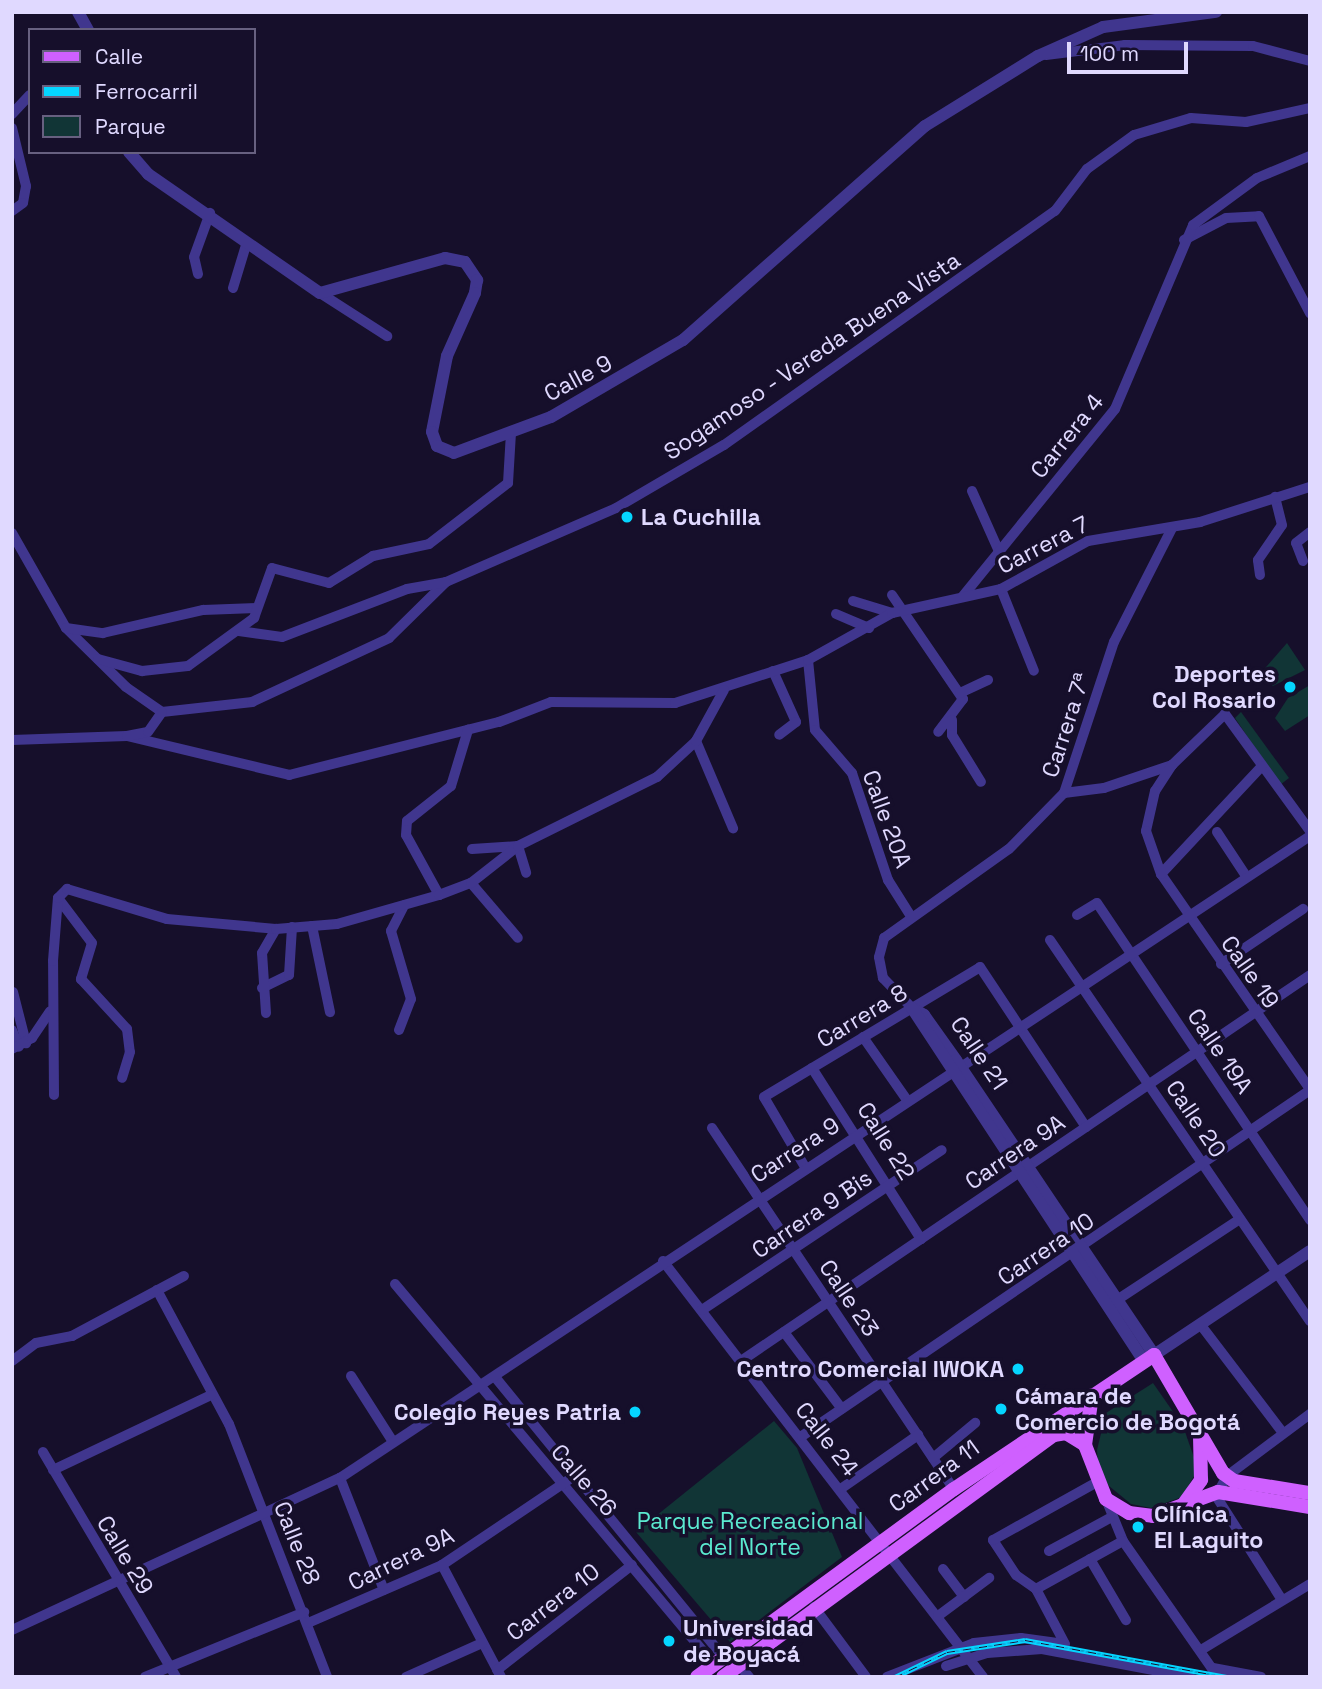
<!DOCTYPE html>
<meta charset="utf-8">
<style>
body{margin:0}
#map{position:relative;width:1322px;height:1689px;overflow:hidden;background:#160f2b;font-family:"Space Grotesk",sans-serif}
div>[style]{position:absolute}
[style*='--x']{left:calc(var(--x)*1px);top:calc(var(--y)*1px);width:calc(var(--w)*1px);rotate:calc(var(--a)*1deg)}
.green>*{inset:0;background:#113536}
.minor>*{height:10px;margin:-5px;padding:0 5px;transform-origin:5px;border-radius:5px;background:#40368e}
.tertiary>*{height:12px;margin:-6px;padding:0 6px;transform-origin:6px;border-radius:6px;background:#40368e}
.primary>*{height:14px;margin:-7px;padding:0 7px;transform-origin:7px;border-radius:7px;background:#cf60ff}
.rail>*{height:5px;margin-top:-2.5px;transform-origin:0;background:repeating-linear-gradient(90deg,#160f2b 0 8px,#05d5ff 0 16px);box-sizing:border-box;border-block:2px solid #05d5ff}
.dots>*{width:19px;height:19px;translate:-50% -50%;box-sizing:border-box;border:4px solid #160f2b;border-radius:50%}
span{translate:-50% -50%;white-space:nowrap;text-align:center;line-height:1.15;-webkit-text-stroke:7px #160f2b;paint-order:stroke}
.street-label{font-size:23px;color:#e0d9ff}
.poi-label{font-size:23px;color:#e0d9ff;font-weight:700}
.left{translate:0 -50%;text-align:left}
.right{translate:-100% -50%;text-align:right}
.park-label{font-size:23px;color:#5be9d0}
.frame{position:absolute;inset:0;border:14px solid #e0d9ff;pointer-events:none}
.legend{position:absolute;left:28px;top:28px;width:228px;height:126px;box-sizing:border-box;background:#160f2b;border:2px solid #676080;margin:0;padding:9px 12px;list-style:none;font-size:21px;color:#e0d9ff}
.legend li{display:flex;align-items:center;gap:14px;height:35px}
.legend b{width:35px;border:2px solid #676080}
.scale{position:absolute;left:1067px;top:42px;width:121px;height:32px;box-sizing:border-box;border:4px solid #e0d9ff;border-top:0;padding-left:9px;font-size:21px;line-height:24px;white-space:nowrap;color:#e0d9ff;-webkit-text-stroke:5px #160f2b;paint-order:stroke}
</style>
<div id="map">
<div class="green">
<i style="clip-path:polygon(1287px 643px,1305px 670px,1273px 686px,1259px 675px)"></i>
<i style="clip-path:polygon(1310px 685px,1310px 715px,1285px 731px,1275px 718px,1288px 698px)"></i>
<i style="clip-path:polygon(1241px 712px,1289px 778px,1280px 785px,1235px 718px)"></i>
<i style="clip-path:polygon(1153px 1383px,1183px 1426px,1198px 1469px,1182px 1497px,1151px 1508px,1131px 1504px,1109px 1486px,1098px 1468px,1097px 1450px,1106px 1413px)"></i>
<i style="clip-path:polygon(774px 1421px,797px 1448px,842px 1557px,730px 1642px,636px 1532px)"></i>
</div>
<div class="minor">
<i style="--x:1046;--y:55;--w:80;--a:-7.2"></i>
<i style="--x:1125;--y:45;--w:128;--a:0.4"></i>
<i style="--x:1253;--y:46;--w:59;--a:14.7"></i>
<i style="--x:12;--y:114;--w:26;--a:-47"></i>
<i style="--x:12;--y:128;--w:60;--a:76.4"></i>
<i style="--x:26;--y:186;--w:17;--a:100"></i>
<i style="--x:23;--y:203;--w:14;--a:144"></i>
<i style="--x:1184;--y:240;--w:47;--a:-27.6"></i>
<i style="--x:1226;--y:218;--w:33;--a:-3"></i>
<i style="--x:1259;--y:216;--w:110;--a:62.3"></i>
<i style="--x:198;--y:274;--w:17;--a:-103"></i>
<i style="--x:194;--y:257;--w:47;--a:-70"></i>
<i style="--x:233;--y:288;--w:48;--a:-73.1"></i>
<i style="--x:320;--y:293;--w:80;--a:32.7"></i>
<i style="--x:972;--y:491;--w:64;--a:65.9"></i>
<i style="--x:12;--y:533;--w:109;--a:60.4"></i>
<i style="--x:66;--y:628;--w:84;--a:44.5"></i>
<i style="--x:126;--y:687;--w:44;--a:34.8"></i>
<i style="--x:162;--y:712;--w:91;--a:-6.3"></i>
<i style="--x:252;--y:702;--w:151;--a:-25"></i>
<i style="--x:389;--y:638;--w:80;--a:-44.5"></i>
<i style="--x:446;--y:582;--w:185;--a:-23.5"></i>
<i style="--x:616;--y:508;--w:125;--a:-30.3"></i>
<i style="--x:724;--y:445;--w:405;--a:-35.3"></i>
<i style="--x:1055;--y:211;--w:53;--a:-52.7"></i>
<i style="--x:1087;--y:169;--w:58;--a:-35.9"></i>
<i style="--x:1134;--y:135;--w:59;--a:-16.6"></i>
<i style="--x:1191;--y:118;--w:55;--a:4.2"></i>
<i style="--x:1246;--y:122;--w:66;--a:-12.3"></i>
<i style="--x:1303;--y:561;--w:19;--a:-111"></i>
<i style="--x:1296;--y:543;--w:18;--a:-38"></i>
<i style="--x:1260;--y:575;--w:15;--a:-98"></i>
<i style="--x:1258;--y:560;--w:42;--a:-55.6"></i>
<i style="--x:1282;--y:525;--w:29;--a:-104"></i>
<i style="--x:1001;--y:589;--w:88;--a:68.1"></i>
<i style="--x:892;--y:595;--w:126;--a:55.7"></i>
<i style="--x:963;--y:699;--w:41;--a:127.1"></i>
<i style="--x:963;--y:596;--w:241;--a:-50.9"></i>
<i style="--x:1115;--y:409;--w:200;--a:-67"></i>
<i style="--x:1193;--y:225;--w:79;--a:-36.3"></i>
<i style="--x:1257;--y:178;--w:57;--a:-22.5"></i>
<i style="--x:853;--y:601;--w:41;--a:17.1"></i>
<i style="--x:836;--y:614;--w:36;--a:23"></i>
<i style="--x:66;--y:628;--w:37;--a:8"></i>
<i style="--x:103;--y:633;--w:103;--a:-13"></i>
<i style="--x:203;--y:610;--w:54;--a:-2.1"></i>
<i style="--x:239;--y:631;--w:43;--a:7.9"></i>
<i style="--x:282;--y:637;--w:134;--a:-21"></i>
<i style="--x:407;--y:589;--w:39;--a:-10"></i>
<i style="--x:98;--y:659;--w:46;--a:15.3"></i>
<i style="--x:142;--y:671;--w:46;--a:-6.2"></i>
<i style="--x:188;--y:666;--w:82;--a:-36"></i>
<i style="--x:254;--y:618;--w:53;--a:-70.2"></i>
<i style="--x:272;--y:568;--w:59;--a:14.7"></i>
<i style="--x:329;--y:583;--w:52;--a:-31.5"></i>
<i style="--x:373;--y:556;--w:57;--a:-12.1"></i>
<i style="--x:429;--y:544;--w:100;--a:-37.7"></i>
<i style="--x:508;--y:483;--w:50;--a:-86.6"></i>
<i style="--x:808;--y:660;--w:70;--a:84.3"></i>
<i style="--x:815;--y:730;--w:57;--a:49.3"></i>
<i style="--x:852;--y:773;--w:113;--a:71.4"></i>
<i style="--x:888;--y:880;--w:41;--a:57.8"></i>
<i style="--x:773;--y:671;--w:56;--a:65.7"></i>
<i style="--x:796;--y:722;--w:21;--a:143"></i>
<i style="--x:960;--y:693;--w:31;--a:-25"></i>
<i style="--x:952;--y:720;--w:15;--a:90"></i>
<i style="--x:952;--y:735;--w:55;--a:58.3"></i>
<i style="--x:127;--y:736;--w:167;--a:13.5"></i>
<i style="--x:289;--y:775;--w:217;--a:-14.2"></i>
<i style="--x:499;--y:722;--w:56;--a:-21"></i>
<i style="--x:551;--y:702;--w:124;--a:0.5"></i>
<i style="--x:675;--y:703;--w:140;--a:-17.9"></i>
<i style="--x:808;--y:660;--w:96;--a:-29.2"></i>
<i style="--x:892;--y:613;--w:112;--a:-12.4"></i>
<i style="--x:1001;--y:589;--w:99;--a:-28.9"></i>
<i style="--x:1088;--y:541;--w:114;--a:-9.6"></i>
<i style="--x:1200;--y:522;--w:115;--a:-17.7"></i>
<i style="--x:12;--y:740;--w:115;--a:-2"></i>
<i style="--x:127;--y:736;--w:21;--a:-11"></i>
<i style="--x:148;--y:732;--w:24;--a:-55"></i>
<i style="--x:696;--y:741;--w:95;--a:67"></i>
<i style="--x:1064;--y:793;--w:40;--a:-7.1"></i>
<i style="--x:1104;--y:788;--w:72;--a:-18.7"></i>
<i style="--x:1310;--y:831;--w:145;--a:-126"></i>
<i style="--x:1225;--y:714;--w:74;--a:136.1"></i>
<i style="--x:1172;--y:765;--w:31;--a:123"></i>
<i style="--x:1155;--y:791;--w:41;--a:102.7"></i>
<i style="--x:1146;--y:831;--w:46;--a:70.8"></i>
<i style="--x:1161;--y:874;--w:262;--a:55.3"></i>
<i style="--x:1217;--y:832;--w:53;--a:56.6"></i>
<i style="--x:472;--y:849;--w:46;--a:-3.7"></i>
<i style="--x:518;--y:846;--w:28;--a:73"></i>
<i style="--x:1161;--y:874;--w:148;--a:-46.9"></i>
<i style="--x:471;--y:883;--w:72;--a:49.5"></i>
<i style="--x:439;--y:895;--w:68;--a:-118.8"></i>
<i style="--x:406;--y:835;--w:14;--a:-86"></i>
<i style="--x:407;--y:821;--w:56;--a:-38.5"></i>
<i style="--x:451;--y:786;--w:59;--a:-73.1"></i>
<i style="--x:58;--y:898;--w:56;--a:52.9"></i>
<i style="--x:92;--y:943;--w:38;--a:107"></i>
<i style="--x:81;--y:979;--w:68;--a:47.4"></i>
<i style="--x:127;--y:1029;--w:23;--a:83"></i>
<i style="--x:130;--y:1052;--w:27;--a:107"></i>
<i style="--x:1077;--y:915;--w:23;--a:-31"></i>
<i style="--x:1097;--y:903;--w:382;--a:56.1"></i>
<i style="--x:312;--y:926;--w:88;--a:78.2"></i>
<i style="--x:1050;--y:940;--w:461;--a:55.7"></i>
<i style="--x:1221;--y:964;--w:99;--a:-33.9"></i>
<i style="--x:262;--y:988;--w:30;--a:-26"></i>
<i style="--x:289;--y:975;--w:48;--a:-86.4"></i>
<i style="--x:13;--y:992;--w:53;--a:75.7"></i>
<i style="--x:912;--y:1008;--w:42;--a:-134"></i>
<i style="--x:883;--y:978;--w:21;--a:-101"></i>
<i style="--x:879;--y:957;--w:20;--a:-75"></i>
<i style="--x:884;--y:938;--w:153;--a:-35.5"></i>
<i style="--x:1009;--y:849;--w:78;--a:-45.5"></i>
<i style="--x:1064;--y:793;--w:159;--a:-71.7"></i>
<i style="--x:1114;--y:642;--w:128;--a:-63"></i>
<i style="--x:266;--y:1013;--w:60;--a:-93.8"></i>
<i style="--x:262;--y:953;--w:28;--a:-60"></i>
<i style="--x:12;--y:1030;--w:18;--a:68"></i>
<i style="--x:399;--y:1030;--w:33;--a:-69"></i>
<i style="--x:411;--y:999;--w:71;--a:-106.4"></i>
<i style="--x:391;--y:931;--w:29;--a:-63"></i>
<i style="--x:863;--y:1037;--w:77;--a:55.1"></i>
<i style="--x:12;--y:1049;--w:23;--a:-29"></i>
<i style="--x:32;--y:1038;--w:32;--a:-56"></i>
<i style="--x:812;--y:1068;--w:203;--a:57.5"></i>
<i style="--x:54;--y:1095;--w:134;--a:-90.4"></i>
<i style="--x:53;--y:961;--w:63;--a:-85.5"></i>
<i style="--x:58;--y:898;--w:13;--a:-45"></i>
<i style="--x:67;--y:889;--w:104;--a:16.7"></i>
<i style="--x:167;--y:919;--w:109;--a:5.2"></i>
<i style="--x:276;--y:929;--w:61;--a:-4.7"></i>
<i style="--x:337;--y:924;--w:106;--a:-15.9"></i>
<i style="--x:439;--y:895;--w:34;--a:-21"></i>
<i style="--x:471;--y:883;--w:60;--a:-38.2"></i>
<i style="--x:518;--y:846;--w:155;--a:-26.4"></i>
<i style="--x:657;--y:777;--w:53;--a:-42.7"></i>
<i style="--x:696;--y:741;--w:58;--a:-61.2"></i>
<i style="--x:712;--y:1128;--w:435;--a:56.2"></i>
<i style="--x:805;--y:1167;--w:81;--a:-120.4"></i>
<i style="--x:764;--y:1097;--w:252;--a:-31"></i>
<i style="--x:980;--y:967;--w:192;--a:56.5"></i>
<i style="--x:663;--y:1261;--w:525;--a:52.43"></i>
<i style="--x:395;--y:1284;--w:496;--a:50"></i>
<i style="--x:157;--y:1290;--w:152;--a:61.8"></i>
<i style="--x:229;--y:1424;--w:271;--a:68.8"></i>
<i style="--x:1117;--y:1300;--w:147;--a:-33.4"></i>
<i style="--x:702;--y:1310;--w:288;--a:-33.7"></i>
<i style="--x:1200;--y:1324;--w:137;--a:52.7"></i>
<i style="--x:784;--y:1332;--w:96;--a:53"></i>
<i style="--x:12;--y:1361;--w:30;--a:-37"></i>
<i style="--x:36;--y:1343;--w:37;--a:-11"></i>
<i style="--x:72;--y:1336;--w:127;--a:-28.2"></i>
<i style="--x:741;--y:1361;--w:688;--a:-34.15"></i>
<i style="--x:351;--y:1376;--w:78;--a:57.5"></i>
<i style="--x:495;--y:1377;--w:361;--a:50.8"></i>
<i style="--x:802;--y:1436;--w:615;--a:-34.26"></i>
<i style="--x:43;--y:1452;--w:261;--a:59.4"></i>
<i style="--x:933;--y:1458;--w:55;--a:-39.8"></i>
<i style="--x:53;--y:1470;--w:175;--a:-25.4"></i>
<i style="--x:340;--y:1478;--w:120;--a:68.6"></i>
<i style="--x:842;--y:1488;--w:93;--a:-34.9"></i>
<i style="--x:1106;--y:1499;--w:45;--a:68"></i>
<i style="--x:1123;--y:1541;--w:166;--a:55.1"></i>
<i style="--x:1049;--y:1551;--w:69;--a:-28.4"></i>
<i style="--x:1090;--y:1559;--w:71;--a:59.5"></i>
<i style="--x:442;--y:1565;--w:127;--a:62.2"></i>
<i style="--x:943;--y:1569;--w:35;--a:53"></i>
<i style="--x:1036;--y:1589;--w:99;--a:-28.9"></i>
<i style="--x:1282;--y:1600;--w:123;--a:-122.4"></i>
<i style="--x:1216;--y:1496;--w:23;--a:-61"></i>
<i style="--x:1227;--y:1476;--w:104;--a:-36.8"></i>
<i style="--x:814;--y:1607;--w:87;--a:53.4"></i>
<i style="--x:938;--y:1616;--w:64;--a:-36.7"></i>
<i style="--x:308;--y:1623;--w:146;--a:-23.4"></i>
<i style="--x:442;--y:1565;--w:161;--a:-33.9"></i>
<i style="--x:12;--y:1630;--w:362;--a:-24.9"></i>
<i style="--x:340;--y:1478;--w:1163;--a:-33.5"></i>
<i style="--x:1065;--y:1644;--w:62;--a:-117.8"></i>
<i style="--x:1036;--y:1589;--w:24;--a:-145"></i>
<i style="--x:1016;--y:1575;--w:42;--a:-123.3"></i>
<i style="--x:993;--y:1540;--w:121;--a:-29.1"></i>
<i style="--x:1201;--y:1650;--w:127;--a:-31.2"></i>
<i style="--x:739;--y:1665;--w:16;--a:50"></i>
<i style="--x:946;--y:1666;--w:43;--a:-17.6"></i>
<i style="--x:987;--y:1653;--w:55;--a:-4.2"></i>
<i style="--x:1042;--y:1649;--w:151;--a:10.7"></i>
<i style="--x:1213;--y:1668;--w:49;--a:10.6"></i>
<i style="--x:497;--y:1670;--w:171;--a:-37.9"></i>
<i style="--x:145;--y:1677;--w:172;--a:-22.2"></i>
<i style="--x:406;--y:1677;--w:83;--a:-24.1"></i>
<i style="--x:887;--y:1677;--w:93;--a:-21.3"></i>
<i style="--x:974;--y:1643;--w:47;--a:-6.1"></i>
<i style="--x:1021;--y:1638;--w:44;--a:7.8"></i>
</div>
<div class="tertiary">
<i style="--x:78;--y:12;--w:21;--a:61"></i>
<i style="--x:129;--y:152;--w:29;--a:49"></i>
<i style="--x:148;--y:174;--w:209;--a:34.7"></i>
<i style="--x:320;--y:293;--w:130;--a:-15.6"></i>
<i style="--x:445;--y:258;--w:20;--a:11"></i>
<i style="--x:465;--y:262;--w:22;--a:56"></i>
<i style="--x:477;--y:280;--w:13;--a:99"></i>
<i style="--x:475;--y:293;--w:69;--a:114"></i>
<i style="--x:447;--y:356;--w:77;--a:101.2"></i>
<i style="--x:432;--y:432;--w:15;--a:70"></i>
<i style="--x:437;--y:446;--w:18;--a:22"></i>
<i style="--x:454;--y:453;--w:103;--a:-20.4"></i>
<i style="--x:551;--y:417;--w:153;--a:-30.3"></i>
<i style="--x:683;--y:340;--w:323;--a:-41.5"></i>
<i style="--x:925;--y:126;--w:133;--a:-31.8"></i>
<i style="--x:1038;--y:56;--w:71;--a:-24"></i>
<i style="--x:1103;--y:27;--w:114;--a:-7.6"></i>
<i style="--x:912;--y:1008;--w:14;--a:30"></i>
<i style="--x:924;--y:1015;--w:55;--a:54.6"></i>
<i style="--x:956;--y:1060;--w:355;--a:56.1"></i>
<i style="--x:1154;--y:1355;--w:187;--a:-33.7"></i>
<i style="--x:912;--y:1008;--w:421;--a:56.7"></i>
</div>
<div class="primary">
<i style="--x:1085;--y:1445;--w:50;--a:-82"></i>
<i style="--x:1183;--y:1505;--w:31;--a:-54"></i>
<i style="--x:1201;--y:1480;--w:43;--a:-91.3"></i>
<i style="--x:697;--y:1677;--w:318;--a:-36.2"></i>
<i style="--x:954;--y:1489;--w:241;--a:-33.8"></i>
<i style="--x:1154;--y:1355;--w:137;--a:59.7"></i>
<i style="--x:1223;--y:1473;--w:14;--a:36"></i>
<i style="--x:1234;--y:1481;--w:77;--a:9"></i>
<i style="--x:723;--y:1677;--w:410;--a:-36.2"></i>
<i style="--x:1054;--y:1435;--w:12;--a:-9"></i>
<i style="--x:1066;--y:1433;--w:22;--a:32"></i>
<i style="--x:1085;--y:1445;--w:58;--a:68.7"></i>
<i style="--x:1106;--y:1499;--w:27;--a:31"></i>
<i style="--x:1129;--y:1513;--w:24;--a:7"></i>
<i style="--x:1153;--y:1516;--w:69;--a:-20.3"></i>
<i style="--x:1218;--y:1492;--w:93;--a:9.3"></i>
</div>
<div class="rail">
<i style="--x:895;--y:1677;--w:58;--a:-25.7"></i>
<i style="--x:947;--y:1652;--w:79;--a:-8.7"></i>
<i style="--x:1025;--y:1640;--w:205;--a:10.4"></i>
</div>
<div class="dots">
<i style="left:627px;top:517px;background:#05d5ff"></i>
<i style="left:1290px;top:687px;background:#05d5ff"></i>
<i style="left:1018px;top:1369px;background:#05d5ff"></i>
<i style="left:1001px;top:1409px;background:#05d5ff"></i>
<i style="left:635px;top:1412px;background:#05d5ff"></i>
<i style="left:1138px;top:1527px;background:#05d5ff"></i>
<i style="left:669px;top:1641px;background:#05d5ff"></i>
</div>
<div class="street-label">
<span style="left:812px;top:356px;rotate:-34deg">Sogamoso - Vereda Buena Vista</span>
<span style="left:578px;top:378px;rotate:-28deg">Calle 9</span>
<span style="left:1067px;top:436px;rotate:-51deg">Carrera 4</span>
<span style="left:1043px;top:545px;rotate:-27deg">Carrera 7</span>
<span style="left:1066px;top:725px;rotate:-72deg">Carrera 7ª</span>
<span style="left:887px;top:819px;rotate:70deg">Calle 20A</span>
<span style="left:1250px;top:972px;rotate:55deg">Calle 19</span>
<span style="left:862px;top:1016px;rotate:-31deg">Carrera 8</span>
<span style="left:1220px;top:1051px;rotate:56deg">Calle 19A</span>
<span style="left:979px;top:1053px;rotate:56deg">Calle 21</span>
<span style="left:1196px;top:1119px;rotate:56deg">Calle 20</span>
<span style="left:886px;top:1141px;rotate:58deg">Calle 22</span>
<span style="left:795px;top:1150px;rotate:-33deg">Carrera 9</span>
<span style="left:1015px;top:1152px;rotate:-34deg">Carrera 9A</span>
<span style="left:812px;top:1214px;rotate:-34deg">Carrera 9 Bis</span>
<span style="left:1046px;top:1249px;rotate:-34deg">Carrera 10</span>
<span style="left:849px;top:1298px;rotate:56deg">Calle 23</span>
<span style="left:827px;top:1439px;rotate:52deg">Calle 24</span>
<span style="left:934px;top:1476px;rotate:-36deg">Carrera 11</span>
<span style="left:584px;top:1480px;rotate:49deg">Calle 26</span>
<span style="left:297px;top:1543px;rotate:68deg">Calle 28</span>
<span style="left:125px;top:1555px;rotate:59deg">Calle 29</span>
<span style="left:401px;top:1559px;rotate:-26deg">Carrera 9A</span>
<span style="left:553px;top:1602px;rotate:-38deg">Carrera 10</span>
</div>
<div class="poi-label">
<span class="left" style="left:641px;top:517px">La Cuchilla</span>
<span class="right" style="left:1276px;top:687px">Deportes<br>Col Rosario</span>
<span class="right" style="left:1004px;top:1369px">Centro Comercial IWOKA</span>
<span class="left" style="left:1015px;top:1409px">Cámara de<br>Comercio de Bogotá</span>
<span class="right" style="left:621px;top:1412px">Colegio Reyes Patria</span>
<span class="left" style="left:1154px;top:1527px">Clínica<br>El Laguito</span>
<span class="left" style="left:683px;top:1641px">Universidad<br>de Boyacá</span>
</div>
<div class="park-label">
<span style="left:750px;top:1534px">Parque Recreacional<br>del Norte</span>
</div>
<div class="frame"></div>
<ul class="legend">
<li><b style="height:9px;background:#cf60ff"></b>Calle</li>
<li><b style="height:9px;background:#05d5ff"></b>Ferrocarril</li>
<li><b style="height:19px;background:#113536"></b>Parque</li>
</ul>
<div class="scale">100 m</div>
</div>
